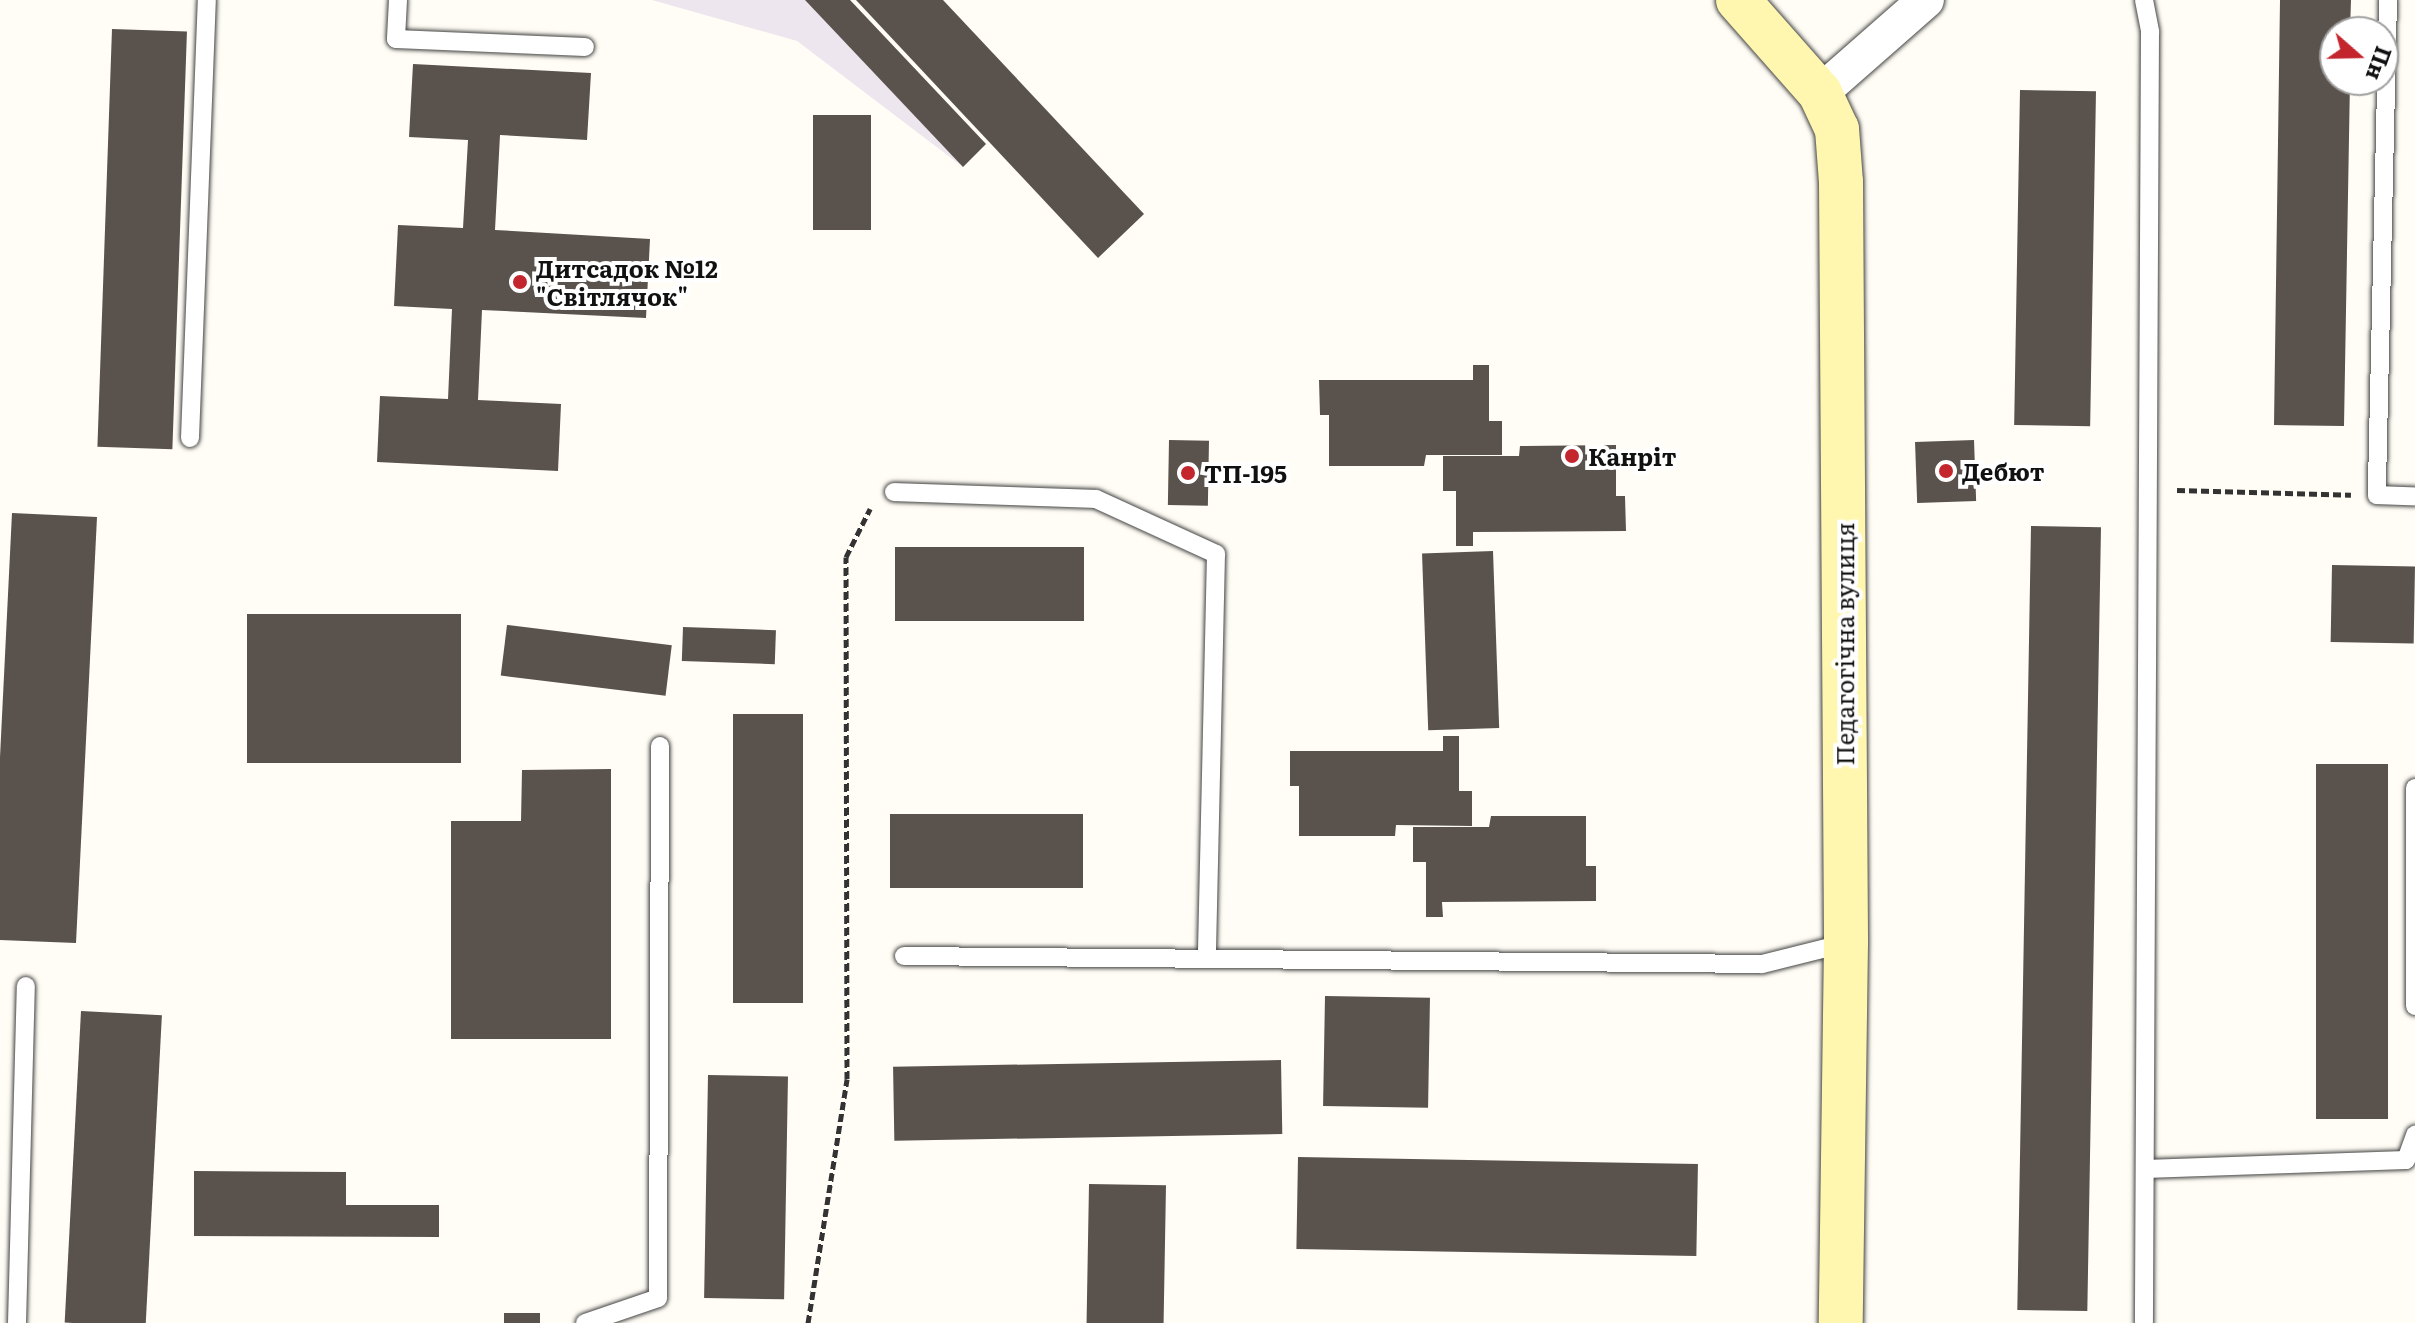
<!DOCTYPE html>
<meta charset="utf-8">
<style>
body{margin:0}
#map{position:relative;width:2415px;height:1323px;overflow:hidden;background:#fffdf5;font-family:Literata,serif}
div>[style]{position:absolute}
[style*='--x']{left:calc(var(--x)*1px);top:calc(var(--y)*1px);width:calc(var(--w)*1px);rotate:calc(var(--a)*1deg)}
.industrial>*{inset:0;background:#eee6ef}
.building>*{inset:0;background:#5a524d;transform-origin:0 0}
.path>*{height:5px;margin-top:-2.5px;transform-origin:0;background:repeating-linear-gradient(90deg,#333 0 8px,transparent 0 12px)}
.roads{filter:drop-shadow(0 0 2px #444) drop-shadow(0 0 2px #444)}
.lane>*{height:18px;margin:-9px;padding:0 9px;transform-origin:9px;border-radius:9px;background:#fff}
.street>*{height:36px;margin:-18px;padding:0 18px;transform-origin:18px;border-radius:18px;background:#fff}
.secondary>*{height:44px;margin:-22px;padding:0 22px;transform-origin:22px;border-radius:22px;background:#fff6b0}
.dots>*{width:22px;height:22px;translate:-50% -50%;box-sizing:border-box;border:4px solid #fff;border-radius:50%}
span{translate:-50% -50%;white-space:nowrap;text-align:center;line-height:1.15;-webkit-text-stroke:8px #fff;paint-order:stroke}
.poi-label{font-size:24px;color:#111;font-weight:700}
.left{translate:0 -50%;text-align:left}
.street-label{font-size:24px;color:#111}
.north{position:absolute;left:2319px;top:16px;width:80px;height:80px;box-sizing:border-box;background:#fff;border:2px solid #a0a0a0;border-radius:50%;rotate:110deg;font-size:22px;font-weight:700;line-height:32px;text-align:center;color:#111}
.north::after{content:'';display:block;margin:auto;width:28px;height:36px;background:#c4262e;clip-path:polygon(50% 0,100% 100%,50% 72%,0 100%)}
</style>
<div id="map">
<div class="industrial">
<i style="clip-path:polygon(652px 0,850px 0,986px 144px,963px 167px,797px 41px)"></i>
</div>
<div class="building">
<i style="clip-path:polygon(805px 0,850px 0,986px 144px,963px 167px)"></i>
<i style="clip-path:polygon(856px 0,943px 0,1144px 214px,1098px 258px)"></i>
<i style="clip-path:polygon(2280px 0,2351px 0,2350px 32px,2335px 32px,2335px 80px,2350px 80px,2344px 426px,2274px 425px)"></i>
<i style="left:112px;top:29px;width:75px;height:418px;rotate:2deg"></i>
<i style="clip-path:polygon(413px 64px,591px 73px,587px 140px,500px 135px,495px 230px,650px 239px,646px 318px,482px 310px,478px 400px,561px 404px,558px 471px,377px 462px,380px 396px,448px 399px,452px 309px,394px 306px,398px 225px,463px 228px,468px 140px,409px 137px)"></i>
<i style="left:2020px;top:90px;width:76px;height:335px;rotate:1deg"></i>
<i style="left:813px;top:115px;width:58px;height:115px"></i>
<i style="clip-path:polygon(1473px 365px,1489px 365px,1489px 421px,1502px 421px,1502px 455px,1426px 455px,1424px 466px,1329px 466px,1329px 415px,1320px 415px,1319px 380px,1473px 380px)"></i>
<i style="left:1169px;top:440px;width:40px;height:65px;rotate:1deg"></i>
<i style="left:1974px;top:440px;width:61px;height:59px;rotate:88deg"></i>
<i style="clip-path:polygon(1616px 445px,1616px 496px,1625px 496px,1626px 531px,1473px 532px,1473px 546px,1456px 546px,1456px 491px,1443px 491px,1443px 456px,1519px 456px,1520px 446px)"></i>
<i style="clip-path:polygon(12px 513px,97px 517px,76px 943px,0 940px,0 757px)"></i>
<i style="left:2031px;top:526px;width:70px;height:784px;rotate:1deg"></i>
<i style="left:895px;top:547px;width:189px;height:74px"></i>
<i style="left:1493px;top:551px;width:177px;height:71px;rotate:88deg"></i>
<i style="left:2332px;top:565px;width:83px;height:77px;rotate:1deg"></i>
<i style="left:461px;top:614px;width:149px;height:214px;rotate:90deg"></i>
<i style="left:507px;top:625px;width:166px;height:51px;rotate:7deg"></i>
<i style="left:683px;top:627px;width:93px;height:34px;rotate:2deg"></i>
<i style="left:803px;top:714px;width:289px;height:70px;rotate:90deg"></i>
<i style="clip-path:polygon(1443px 736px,1459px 736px,1459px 791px,1472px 791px,1472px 826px,1396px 825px,1395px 836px,1299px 836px,1299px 786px,1290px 786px,1290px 751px,1443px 751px)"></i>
<i style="left:2388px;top:764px;width:355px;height:72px;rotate:90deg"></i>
<i style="clip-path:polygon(611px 769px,611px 1039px,451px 1039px,451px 821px,521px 821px,522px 770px)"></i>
<i style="left:890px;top:814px;width:193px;height:74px"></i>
<i style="clip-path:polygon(1491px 816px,1586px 816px,1586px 866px,1596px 866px,1596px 901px,1442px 902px,1443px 917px,1426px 917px,1426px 862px,1413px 862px,1413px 827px,1489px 827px)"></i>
<i style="left:1325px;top:996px;width:105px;height:110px;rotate:1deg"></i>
<i style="left:81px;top:1011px;width:81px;height:312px;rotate:3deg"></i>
<i style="left:1281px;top:1060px;width:74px;height:388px;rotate:89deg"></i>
<i style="left:708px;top:1075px;width:80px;height:223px;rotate:1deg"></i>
<i style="left:1298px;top:1157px;width:400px;height:92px;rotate:1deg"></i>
<i style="clip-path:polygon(194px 1171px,346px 1172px,346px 1205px,439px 1205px,439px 1237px,194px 1236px)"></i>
<i style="left:1089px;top:1184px;width:77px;height:139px;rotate:1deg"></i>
<i style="left:504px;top:1313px;width:36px;height:10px"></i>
</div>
<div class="path">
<i style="--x:2177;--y:490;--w:174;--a:1.6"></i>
<i style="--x:808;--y:1323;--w:247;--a:-80.9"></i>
<i style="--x:847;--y:1079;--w:522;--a:-90.11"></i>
<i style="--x:846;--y:557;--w:54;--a:-63.4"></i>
</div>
<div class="roads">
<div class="lane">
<i style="--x:398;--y:0;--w:39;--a:93"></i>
<i style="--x:396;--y:39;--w:189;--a:2.4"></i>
<i style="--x:2144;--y:0;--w:33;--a:79"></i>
<i style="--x:2150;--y:32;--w:1291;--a:90.27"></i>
<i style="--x:2388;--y:0;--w:495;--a:91.3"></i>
<i style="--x:2377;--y:495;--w:38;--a:2"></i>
<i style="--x:190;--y:438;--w:438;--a:-87.8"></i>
<i style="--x:894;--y:492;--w:202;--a:2"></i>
<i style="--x:1096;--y:499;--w:132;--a:24.6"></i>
<i style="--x:1216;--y:554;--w:405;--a:91.3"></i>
<i style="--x:2415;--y:788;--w:218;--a:90"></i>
<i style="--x:904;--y:956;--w:858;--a:0.53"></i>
<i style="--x:1762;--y:964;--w:87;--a:-14"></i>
<i style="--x:2145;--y:1169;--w:261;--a:-2"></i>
<i style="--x:2406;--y:1160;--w:27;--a:-70"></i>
<i style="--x:17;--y:1323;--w:337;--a:-88.5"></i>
<i style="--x:585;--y:1323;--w:77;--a:-18.9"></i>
<i style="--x:658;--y:1298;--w:552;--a:-89.79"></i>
</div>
<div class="street">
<i style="--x:1820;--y:93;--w:141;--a:-41.3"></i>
</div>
<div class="secondary">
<i style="--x:1738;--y:0;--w:124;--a:48.6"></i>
<i style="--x:1820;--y:93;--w:40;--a:65"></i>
<i style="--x:1837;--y:129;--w:53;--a:85.7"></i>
<i style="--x:1841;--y:182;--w:761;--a:89.62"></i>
<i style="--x:1846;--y:943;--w:380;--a:90.8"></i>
</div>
</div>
<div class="dots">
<i style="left:520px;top:282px;background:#c4262e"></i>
<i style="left:1572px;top:456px;background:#c4262e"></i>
<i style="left:1946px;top:471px;background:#c4262e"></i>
<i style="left:1188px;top:473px;background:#c4262e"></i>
</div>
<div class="poi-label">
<span class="left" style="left:536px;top:282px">Дитсадок №12<br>"Світлячок"</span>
<span class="left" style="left:1588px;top:456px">Канріт</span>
<span class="left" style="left:1962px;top:471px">Дебют</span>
<span class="left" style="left:1204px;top:473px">ТП-195</span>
</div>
<div class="street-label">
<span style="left:1844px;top:644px;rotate:-90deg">Педагогічна вулиця</span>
</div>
<div class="north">Пн</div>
</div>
